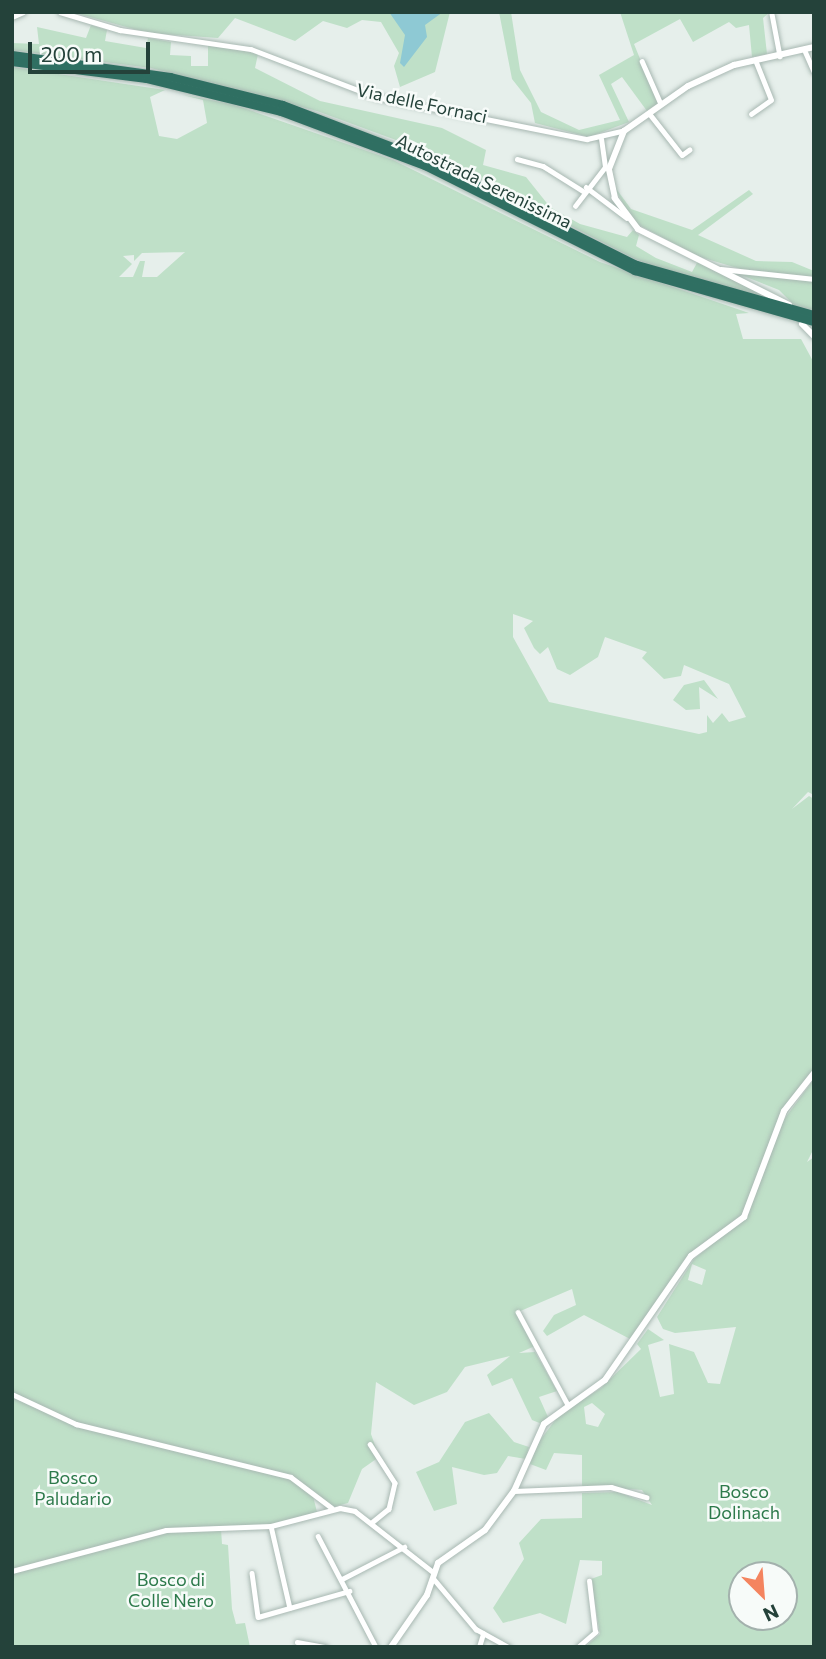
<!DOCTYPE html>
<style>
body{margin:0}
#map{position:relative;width:826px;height:1659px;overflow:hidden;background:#e6efeb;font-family:Commissioner,sans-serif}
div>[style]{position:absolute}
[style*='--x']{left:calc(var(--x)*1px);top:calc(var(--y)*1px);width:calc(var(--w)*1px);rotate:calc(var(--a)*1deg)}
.green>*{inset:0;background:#bfe0c8}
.water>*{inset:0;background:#8ec9d4}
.roads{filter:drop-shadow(0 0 2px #a8b8b2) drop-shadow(0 0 2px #a8b8b2)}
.street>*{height:4.5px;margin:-2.25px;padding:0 2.25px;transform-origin:2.25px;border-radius:2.25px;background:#fff}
.secondary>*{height:6px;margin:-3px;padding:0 3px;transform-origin:3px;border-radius:3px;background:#fff}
.highway>*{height:8px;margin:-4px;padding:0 4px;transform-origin:4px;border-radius:4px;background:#2f6f62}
span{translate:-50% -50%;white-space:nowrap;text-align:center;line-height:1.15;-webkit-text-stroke:5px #f7fbf9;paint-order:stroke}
.street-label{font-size:18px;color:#24423a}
.park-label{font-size:18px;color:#2d7a4b}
.frame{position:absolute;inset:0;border:14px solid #24423a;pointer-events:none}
.north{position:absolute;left:728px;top:1561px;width:70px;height:70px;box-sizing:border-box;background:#f7fbf9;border:2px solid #a3b1ad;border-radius:50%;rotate:155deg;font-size:19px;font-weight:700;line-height:28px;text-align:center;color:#24423a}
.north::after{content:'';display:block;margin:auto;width:24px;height:32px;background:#f4845f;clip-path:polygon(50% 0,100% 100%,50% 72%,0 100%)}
.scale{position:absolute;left:28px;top:42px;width:122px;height:32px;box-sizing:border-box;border:4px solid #24423a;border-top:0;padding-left:9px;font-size:21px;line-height:24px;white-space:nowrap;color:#24423a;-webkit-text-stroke:5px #f7fbf9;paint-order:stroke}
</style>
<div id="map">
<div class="green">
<i style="clip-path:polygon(72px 12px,450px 12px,435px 72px,400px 87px,394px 66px,399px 53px,381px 22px,362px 20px,347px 28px,323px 21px,295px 41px,235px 18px,218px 38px,148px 33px)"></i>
<i style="clip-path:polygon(499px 12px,511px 12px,520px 70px,541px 112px,579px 130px,620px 120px,599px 75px,634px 55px,620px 12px,770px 12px,763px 18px,767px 54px,752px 57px,749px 25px,736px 28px,729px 22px,693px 42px,680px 19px,634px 44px,658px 103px,647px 111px,622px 77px,611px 84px,629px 122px,589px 137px,535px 123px,531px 103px,512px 79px)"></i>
<i style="clip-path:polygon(91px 25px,107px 30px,105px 41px,146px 48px,148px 38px,171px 42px,170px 55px,191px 56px,191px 66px,208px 66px,208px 43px,258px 54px,255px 68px,320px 101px,442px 128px,486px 150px,483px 165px,526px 177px,550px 207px,580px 224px,627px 237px,633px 230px,639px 235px,636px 246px,656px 258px,692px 272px,698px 261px,779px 300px,714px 288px,635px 259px,423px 150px,317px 111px,151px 68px,12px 50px,12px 43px,39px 44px,37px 27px,86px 38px)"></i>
<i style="clip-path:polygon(evenodd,12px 67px,165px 90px,150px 97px,159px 136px,177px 139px,207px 123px,203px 100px,183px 95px,232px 104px,393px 160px,600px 262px,749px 313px,736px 314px,743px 339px,801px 339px,814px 363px,814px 795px,808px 792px,792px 809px,809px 796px,814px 799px,814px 1073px,776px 1130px,747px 1213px,684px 1265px,641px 1333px,632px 1340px,584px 1315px,547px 1336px,543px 1331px,554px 1315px,576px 1305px,572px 1289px,518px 1312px,535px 1346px,519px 1353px,535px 1352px,557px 1391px,539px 1397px,548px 1417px,542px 1424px,532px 1420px,512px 1378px,492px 1386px,487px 1375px,510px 1356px,465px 1367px,447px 1392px,414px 1405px,376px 1382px,371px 1434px,379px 1457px,362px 1469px,348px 1503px,329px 1508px,313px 1496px,317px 1512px,278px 1524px,221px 1529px,222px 1544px,228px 1545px,232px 1609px,236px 1624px,245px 1623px,250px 1647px,12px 1647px,12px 67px,185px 252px,157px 277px,142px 277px,145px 261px,140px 261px,133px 277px,119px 277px,132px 264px,123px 256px,134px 255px,134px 261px,142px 253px,185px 252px,12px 67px,513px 614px,533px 621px,524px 628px,534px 648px,540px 654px,548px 647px,557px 669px,570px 675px,598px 657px,605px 637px,647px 652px,642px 658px,664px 679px,681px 676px,684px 665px,729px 684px,746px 717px,729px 722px,722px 713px,713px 723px,707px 715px,707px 732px,699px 734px,549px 702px,513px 637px,513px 614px)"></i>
<i style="clip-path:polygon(612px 183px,631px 209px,692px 230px,749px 190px,753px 194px,698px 235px,756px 261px,792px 262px,814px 271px,814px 278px,751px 272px,700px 257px,633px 222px)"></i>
<i style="clip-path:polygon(734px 272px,814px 281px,814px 310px,795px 306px,779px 290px)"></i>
<i style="clip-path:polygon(704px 680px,718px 699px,699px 687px,700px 709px,686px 710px,673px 700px,684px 685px)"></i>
<i style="clip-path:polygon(evenodd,814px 1079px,814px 1148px,807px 1162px,814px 1157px,814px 1647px,585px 1647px,600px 1634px,591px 1579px,602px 1575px,602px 1561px,580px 1560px,566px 1624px,540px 1613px,503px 1623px,493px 1608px,524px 1559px,519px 1543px,541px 1519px,582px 1518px,582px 1493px,618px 1492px,652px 1505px,642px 1490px,582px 1486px,582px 1455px,554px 1453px,546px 1470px,530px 1464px,538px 1443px,559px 1415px,601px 1388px,641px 1349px,637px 1344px,648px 1329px,664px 1340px,648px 1345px,660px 1397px,674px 1394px,669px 1344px,694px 1352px,708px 1383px,720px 1384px,736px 1327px,675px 1333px,663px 1329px,657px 1317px,694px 1259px,747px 1216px,782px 1122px,814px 1079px,692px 1264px,706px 1270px,702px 1285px,688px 1280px,692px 1264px,814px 1079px,592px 1403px,605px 1414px,598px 1427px,586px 1424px,584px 1407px,592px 1403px,814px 1079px,742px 1575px,784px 1575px,784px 1617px,742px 1617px,742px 1575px)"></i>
<i style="clip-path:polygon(489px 1413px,514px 1442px,529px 1447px,526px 1459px,508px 1456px,497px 1473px,484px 1475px,452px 1467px,457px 1504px,434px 1511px,416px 1472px,439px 1462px,465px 1422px)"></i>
</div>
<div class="water">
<i style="clip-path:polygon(389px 12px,443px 12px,425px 25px,427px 37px,404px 67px,400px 63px,405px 35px)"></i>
</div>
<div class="roads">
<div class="street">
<i style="--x:60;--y:12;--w:63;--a:16.7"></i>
<i style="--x:120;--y:30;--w:132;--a:8.3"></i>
<i style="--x:251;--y:49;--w:134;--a:21"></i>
<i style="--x:376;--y:97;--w:215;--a:11.3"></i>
<i style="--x:587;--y:139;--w:37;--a:-13"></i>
<i style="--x:772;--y:14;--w:43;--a:79.2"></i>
<i style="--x:12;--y:17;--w:12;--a:-24"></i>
<i style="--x:805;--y:51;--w:22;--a:66"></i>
<i style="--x:642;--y:61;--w:47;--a:66.2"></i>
<i style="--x:649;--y:113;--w:53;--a:51.8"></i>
<i style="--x:682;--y:155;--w:9;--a:-36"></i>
<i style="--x:751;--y:114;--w:24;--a:-35"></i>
<i style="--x:771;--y:100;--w:43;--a:-111.8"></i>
<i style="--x:517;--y:159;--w:27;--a:15"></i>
<i style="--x:543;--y:166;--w:47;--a:32"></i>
<i style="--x:586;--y:187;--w:51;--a:37.1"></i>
<i style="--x:575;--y:206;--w:49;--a:-52.4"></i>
<i style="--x:605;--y:167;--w:28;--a:-98"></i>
<i style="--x:721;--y:269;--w:94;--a:6.1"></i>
<i style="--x:518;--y:1312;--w:106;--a:61.7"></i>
<i style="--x:12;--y:1394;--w:71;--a:25.1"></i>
<i style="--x:76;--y:1424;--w:221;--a:13.8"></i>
<i style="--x:291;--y:1477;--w:51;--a:37.1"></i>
<i style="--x:370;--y:1444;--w:46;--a:57.3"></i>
<i style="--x:395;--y:1483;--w:27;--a:103"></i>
<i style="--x:389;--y:1509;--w:22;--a:141"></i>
<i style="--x:514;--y:1491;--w:97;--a:-2.4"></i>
<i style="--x:611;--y:1487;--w:37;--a:16"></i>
<i style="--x:271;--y:1526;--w:84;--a:77"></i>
<i style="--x:318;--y:1536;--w:125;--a:62.4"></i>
<i style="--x:12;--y:1571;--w:159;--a:-14.9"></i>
<i style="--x:166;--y:1530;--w:105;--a:-2.2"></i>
<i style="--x:271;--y:1526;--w:71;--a:-14.6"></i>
<i style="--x:340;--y:1508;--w:15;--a:11"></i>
<i style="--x:355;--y:1511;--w:99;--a:38"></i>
<i style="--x:252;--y:1573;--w:44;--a:82.2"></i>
<i style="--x:258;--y:1617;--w:95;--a:-15.9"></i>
<i style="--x:433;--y:1578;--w:67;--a:49.9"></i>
<i style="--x:476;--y:1629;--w:38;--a:29"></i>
<i style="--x:342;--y:1579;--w:70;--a:-27.3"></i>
<i style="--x:297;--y:1642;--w:29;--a:10"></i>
<i style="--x:479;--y:1647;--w:14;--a:-73"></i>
<i style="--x:578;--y:1647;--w:23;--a:-41"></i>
<i style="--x:595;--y:1632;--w:51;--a:-96.7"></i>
</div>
<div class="secondary">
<i style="--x:789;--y:305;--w:169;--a:-153.3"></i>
<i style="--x:638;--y:229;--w:39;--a:-127"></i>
<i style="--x:615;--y:198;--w:30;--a:-102"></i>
<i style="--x:609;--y:169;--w:41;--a:-68.5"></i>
<i style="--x:624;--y:131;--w:78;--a:-35.1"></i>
<i style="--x:688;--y:86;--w:51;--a:-24.5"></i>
<i style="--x:734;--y:65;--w:82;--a:-12.7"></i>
<i style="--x:802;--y:324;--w:17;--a:45"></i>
<i style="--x:391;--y:1647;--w:63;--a:-55.3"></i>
<i style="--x:427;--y:1595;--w:34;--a:-71"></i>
<i style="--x:438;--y:1563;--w:57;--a:-35.1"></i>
<i style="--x:485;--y:1530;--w:49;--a:-53.4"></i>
<i style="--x:514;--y:1491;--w:73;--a:-65.9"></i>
<i style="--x:544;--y:1424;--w:75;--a:-35.8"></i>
<i style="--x:605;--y:1380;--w:151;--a:-55.3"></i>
<i style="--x:691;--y:1256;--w:66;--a:-36.3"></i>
<i style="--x:744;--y:1217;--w:113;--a:-69.3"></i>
<i style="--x:784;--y:1111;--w:48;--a:-51.7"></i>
</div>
<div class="highway">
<i style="--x:12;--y:55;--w:160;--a:7.9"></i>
<i style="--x:170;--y:77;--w:116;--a:13.9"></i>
<i style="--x:283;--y:105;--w:154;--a:20.9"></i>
<i style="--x:427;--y:160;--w:235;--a:26.6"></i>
<i style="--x:637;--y:265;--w:184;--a:15.8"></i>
<i style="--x:12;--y:62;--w:136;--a:7.2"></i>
<i style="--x:147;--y:79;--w:138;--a:13.8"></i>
<i style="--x:281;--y:112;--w:154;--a:20.6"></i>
<i style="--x:425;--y:166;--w:235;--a:26.6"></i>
<i style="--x:635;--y:271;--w:186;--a:15.9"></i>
</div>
</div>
<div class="street-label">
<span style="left:422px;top:103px;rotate:12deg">Via delle Fornaci</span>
<span style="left:484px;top:181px;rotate:26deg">Autostrada Serenissima</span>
</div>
<div class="park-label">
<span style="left:73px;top:1488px">Bosco<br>Paludario</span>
<span style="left:744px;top:1502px">Bosco<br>Dolinach</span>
<span style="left:171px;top:1590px">Bosco di<br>Colle Nero</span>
</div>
<div class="frame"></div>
<div class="north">N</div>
<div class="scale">200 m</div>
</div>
